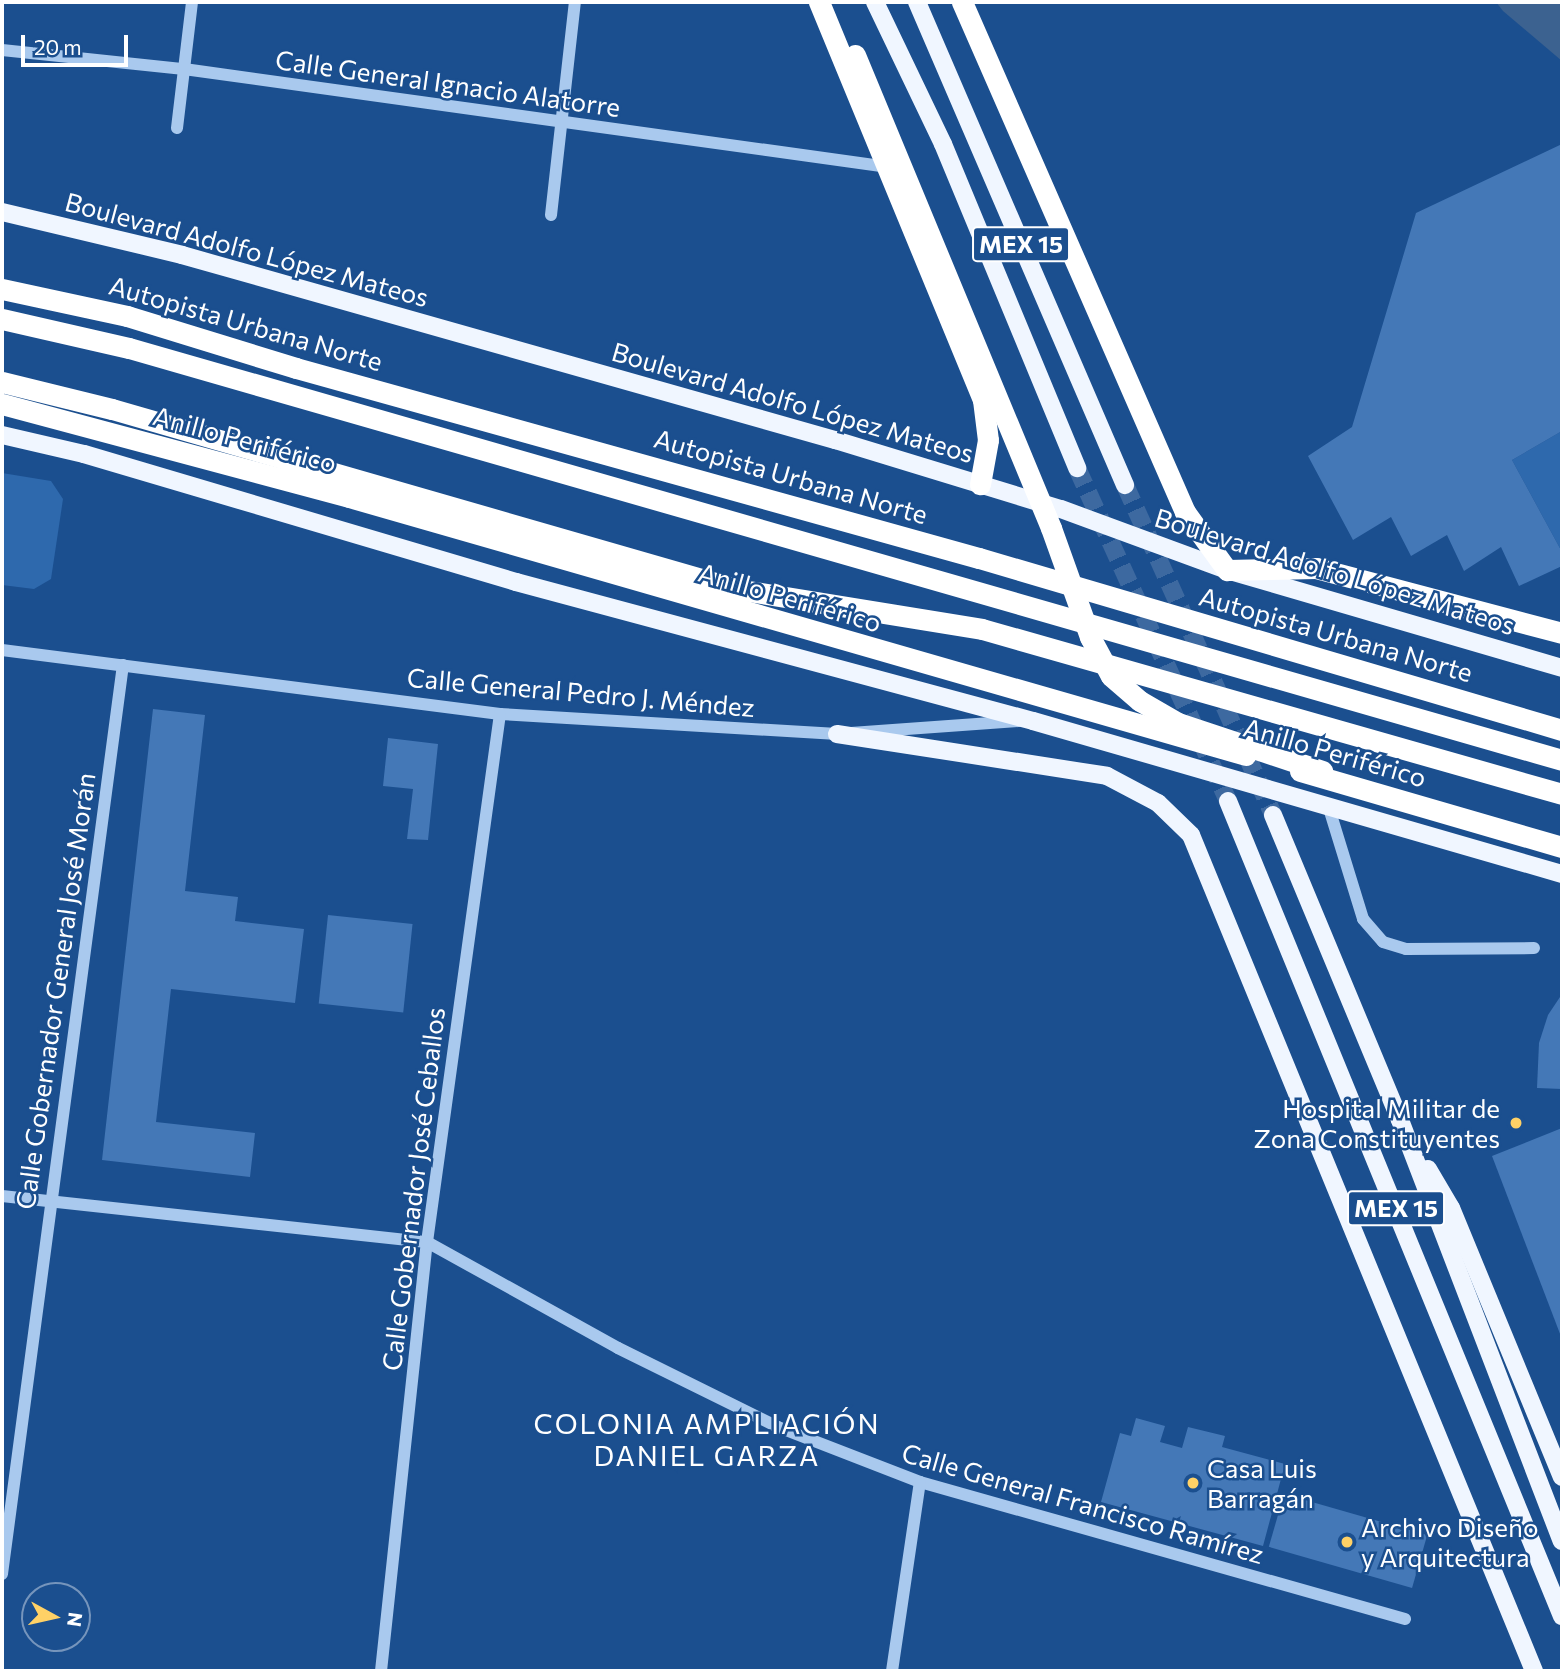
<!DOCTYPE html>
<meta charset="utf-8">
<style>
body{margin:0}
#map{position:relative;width:1564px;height:1673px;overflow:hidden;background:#1b4f8f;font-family:Commissioner,sans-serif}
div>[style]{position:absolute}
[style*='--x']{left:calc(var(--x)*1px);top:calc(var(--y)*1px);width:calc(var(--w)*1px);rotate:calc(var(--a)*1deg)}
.green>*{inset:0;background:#2e69ad}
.water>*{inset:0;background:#3c6290}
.building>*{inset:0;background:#4478b7;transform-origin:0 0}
.major-tunnel>*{height:18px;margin-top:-9px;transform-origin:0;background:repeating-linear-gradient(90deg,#3d69a0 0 18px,transparent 0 27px)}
.minor>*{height:12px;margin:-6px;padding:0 6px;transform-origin:6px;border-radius:6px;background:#a9c9ee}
.major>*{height:18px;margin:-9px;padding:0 9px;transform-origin:9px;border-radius:9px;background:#f0f6ff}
.highway>*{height:21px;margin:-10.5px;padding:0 10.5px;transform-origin:10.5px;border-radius:10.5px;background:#fff}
.highway-bridge>*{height:21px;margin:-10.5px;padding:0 10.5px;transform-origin:10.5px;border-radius:10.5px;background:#fff}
.dots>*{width:19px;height:19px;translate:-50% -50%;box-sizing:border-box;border:4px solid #1b4f8f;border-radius:50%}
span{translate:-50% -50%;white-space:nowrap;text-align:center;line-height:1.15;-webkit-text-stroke:5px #1b4f8f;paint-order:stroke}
.shield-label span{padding:2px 5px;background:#1b4f8f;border:2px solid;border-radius:5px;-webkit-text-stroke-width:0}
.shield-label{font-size:24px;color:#fff;font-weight:700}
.street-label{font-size:26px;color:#fff}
.poi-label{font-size:26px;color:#fff}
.right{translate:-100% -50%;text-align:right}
.left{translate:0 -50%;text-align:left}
.neighbourhood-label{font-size:28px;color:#fff;letter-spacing:2px}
.frame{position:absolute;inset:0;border:4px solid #fff;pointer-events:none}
.north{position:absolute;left:21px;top:1582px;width:70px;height:70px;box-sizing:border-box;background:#1b4f8f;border:2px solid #7695bc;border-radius:50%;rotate:98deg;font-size:19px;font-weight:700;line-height:28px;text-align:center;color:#fff}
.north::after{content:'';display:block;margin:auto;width:24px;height:32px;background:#ffd166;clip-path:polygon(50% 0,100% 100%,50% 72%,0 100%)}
.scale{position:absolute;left:21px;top:35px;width:107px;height:32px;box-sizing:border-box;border:4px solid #fff;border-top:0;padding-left:9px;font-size:21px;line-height:24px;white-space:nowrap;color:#fff;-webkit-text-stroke:5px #1b4f8f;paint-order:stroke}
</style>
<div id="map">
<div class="green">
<i style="clip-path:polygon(1562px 431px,1562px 552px,1512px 460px)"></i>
<i style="clip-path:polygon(2px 473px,51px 481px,63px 499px,51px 579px,34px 589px,2px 585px)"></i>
</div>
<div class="water">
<i style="clip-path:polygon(1496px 2px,1562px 2px,1562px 61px,1503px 11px)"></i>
</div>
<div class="building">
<i style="clip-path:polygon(1562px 144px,1562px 431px,1512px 460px,1562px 552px,1562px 566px,1519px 586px,1501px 547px,1464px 571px,1447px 535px,1411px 556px,1391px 517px,1353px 540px,1308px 456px,1352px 427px,1416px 213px)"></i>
<i style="clip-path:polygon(153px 709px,205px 715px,185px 891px,238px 897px,235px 921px,304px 929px,295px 1003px,171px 989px,156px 1122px,255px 1133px,250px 1177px,102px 1160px)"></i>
<i style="clip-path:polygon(388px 738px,438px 744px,428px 840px,407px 839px,413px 789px,383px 786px)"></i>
<i style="left:328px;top:915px;width:85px;height:89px;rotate:6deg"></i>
<i style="clip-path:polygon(1562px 994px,1562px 1089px,1537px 1088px,1539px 1043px,1548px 1015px)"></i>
<i style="clip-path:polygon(1562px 1128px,1562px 1339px,1492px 1156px)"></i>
<i style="clip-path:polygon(1136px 1418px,1165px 1426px,1160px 1442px,1182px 1448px,1188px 1427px,1225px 1436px,1222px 1447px,1285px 1464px,1263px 1546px,1101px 1502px,1120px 1433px,1131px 1436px)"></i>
<i style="left:1284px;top:1494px;width:149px;height:55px;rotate:16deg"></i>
</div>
<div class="major-tunnel">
<i style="--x:1077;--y:468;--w:366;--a:65.6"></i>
<i style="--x:1125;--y:485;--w:362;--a:65.8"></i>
</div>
<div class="minor">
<i style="--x:2;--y:50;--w:183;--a:6"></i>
<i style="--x:184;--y:69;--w:711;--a:7.92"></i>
<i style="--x:177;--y:128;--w:127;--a:-83.2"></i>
<i style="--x:551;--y:215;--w:214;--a:-83.6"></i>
<i style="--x:2;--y:650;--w:502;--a:7.32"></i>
<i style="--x:500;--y:714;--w:338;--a:3.4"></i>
<i style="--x:837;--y:734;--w:182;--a:-4.1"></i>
<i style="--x:1328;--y:805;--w:119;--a:72.9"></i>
<i style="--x:1363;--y:919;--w:30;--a:49"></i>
<i style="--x:1383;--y:942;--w:24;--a:17"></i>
<i style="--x:1406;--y:949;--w:128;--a:-0.4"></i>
<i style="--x:2;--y:1196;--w:427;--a:6.2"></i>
<i style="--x:427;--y:1242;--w:218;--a:29"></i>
<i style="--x:618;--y:1348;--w:178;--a:26.3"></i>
<i style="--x:778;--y:1427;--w:152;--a:21.2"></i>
<i style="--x:920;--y:1482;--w:504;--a:15.77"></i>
<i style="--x:2;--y:1574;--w:917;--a:-82.42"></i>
<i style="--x:381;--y:1671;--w:431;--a:-83.9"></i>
<i style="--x:427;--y:1242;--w:533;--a:-82.13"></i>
<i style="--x:892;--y:1671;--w:191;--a:-81.6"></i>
</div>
<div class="major">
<i style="--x:875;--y:2;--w:157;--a:64.4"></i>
<i style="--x:943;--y:144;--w:351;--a:67.5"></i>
<i style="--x:917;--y:2;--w:526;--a:66.7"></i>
<i style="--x:2;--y:212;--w:185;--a:13.4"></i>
<i style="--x:182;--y:255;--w:679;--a:15.82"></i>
<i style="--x:835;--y:440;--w:236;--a:17"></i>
<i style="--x:1061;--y:509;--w:177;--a:20.2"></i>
<i style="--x:1227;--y:570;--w:349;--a:16.3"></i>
<i style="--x:2;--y:435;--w:84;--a:13"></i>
<i style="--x:84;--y:454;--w:451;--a:16.5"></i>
<i style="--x:516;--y:582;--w:535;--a:15.05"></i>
<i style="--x:1033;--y:721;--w:551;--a:16.13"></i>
<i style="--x:837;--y:734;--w:273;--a:8.8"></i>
<i style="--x:1107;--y:776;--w:58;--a:27.9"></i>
<i style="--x:1158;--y:803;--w:46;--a:44.1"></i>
<i style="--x:1191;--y:835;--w:904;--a:67.69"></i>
<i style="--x:1228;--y:801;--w:881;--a:67.72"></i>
<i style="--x:1273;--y:815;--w:330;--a:67.4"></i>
<i style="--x:1400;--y:1120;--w:451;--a:69"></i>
<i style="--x:1428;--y:1169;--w:45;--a:59.5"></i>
<i style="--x:1451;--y:1208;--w:291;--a:67.6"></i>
</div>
<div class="highway">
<i style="--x:819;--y:2;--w:430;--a:67.6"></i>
<i style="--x:983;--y:400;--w:40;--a:82.9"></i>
<i style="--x:988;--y:440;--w:45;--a:100.3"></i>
<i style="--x:962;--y:2;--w:557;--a:66.38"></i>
<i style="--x:1185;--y:512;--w:72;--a:54.1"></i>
<i style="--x:1227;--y:570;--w:89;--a:-1.3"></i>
<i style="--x:1316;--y:568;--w:254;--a:14.8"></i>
<i style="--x:2;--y:319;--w:130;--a:12.9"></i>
<i style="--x:129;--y:348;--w:1491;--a:16.04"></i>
<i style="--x:2;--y:404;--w:359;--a:15"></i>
<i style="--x:349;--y:497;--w:933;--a:16.05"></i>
<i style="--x:1300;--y:771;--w:273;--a:16.2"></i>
</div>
<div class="highway-bridge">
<i style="--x:855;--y:55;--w:512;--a:67.49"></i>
<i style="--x:1051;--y:528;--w:116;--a:70.3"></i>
<i style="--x:1090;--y:637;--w:44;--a:61.7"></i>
<i style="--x:1111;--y:676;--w:38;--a:41"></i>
<i style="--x:1140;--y:701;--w:44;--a:30.1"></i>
<i style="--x:1178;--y:723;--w:152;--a:18.4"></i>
<i style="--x:2;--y:289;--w:128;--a:12.2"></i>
<i style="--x:127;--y:316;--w:177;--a:17.1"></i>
<i style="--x:296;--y:368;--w:709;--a:15.55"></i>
<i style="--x:979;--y:558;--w:608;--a:16.44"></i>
<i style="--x:2;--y:382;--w:113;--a:13.8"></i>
<i style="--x:112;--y:409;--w:649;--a:16.09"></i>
<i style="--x:736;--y:589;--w:249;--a:9.2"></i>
<i style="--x:982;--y:629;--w:603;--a:15.88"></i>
</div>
<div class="dots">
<i style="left:1516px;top:1123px;background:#ffd166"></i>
<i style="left:1193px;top:1483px;background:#ffd166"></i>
<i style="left:1347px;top:1542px;background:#ffd166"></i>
</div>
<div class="shield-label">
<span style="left:1021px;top:244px">MEX 15</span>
<span style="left:1396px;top:1208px">MEX 15</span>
</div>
<div class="street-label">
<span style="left:448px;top:83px;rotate:8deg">Calle General Ignacio Alatorre</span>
<span style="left:247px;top:249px;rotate:15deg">Boulevard Adolfo López Mateos</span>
<span style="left:246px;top:323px;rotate:16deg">Autopista Urbana Norte</span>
<span style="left:793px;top:402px;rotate:16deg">Boulevard Adolfo López Mateos</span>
<span style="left:245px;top:439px;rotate:15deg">Anillo Periférico</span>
<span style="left:791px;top:476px;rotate:16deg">Autopista Urbana Norte</span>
<span style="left:1335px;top:571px;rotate:17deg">Boulevard Adolfo López Mateos</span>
<span style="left:790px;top:597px;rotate:16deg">Anillo Periférico</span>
<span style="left:1336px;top:634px;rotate:16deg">Autopista Urbana Norte</span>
<span style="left:581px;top:692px;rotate:5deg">Calle General Pedro J. Méndez</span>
<span style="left:1335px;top:752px;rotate:16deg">Anillo Periférico</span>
<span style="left:55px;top:991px;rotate:-82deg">Calle Gobernador General José Morán</span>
<span style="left:413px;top:1189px;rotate:-83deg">Calle Gobernador José Ceballos</span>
<span style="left:1083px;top:1503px;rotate:16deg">Calle General Francisco Ramírez</span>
</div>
<div class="poi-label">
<span class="right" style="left:1500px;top:1123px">Hospital Militar de<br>Zona Constituyentes</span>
<span class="left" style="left:1207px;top:1483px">Casa Luis<br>Barragán</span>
<span class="left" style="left:1361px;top:1542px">Archivo Diseño<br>y Arquitectura</span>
</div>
<div class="neighbourhood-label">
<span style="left:707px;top:1439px">COLONIA AMPLIACIÓN<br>DANIEL GARZA</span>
</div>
<div class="frame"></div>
<div class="north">N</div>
<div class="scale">20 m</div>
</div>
